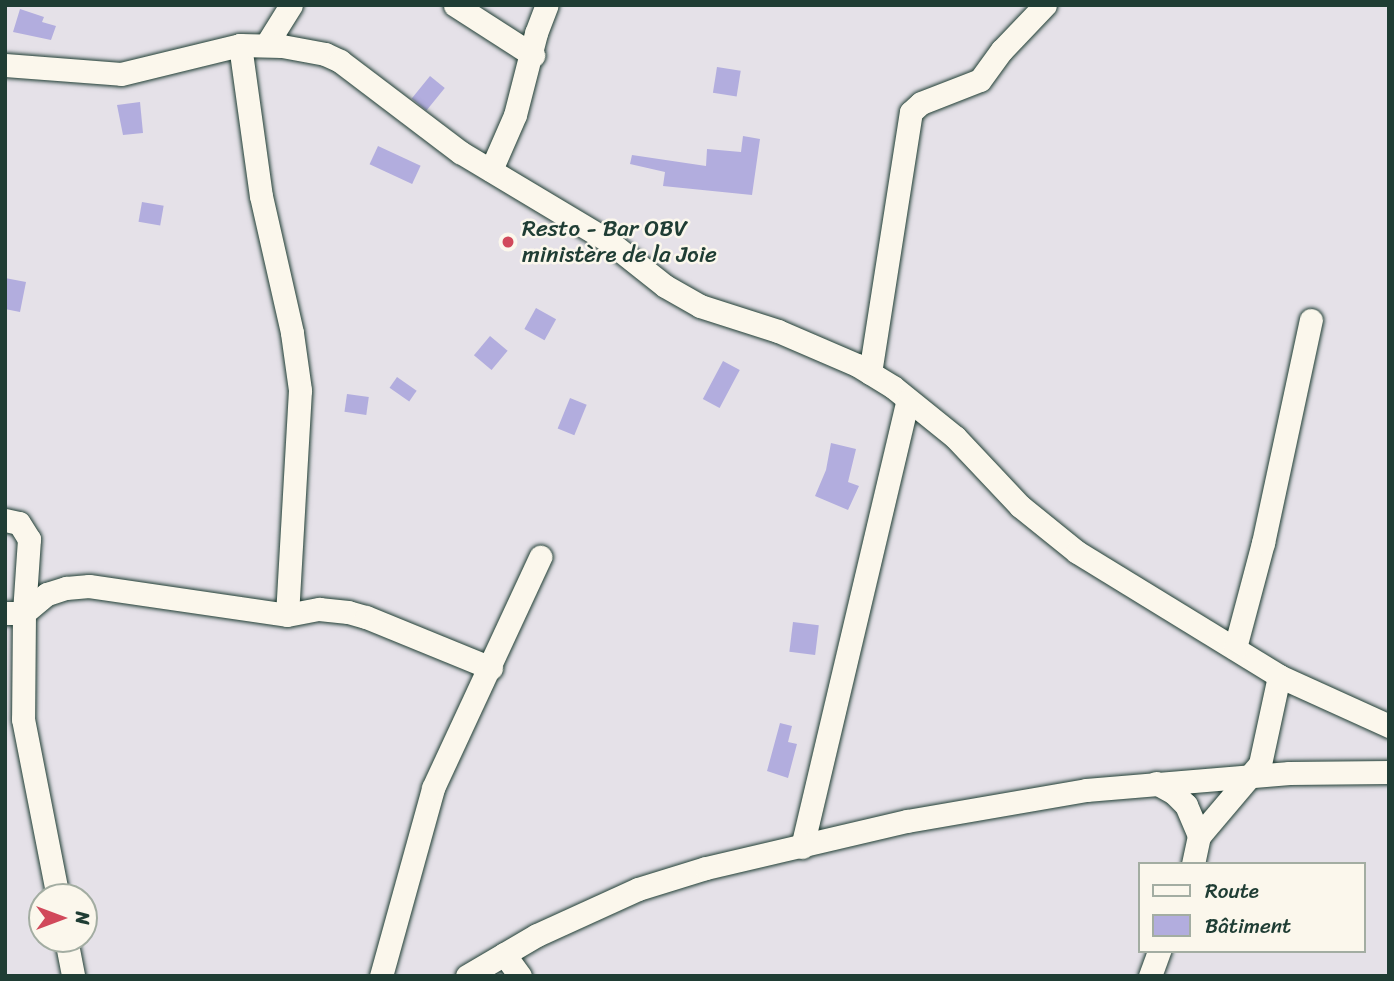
<!DOCTYPE html>
<meta charset="utf-8">
<style>
body{margin:0}
#map{position:relative;width:1394px;height:981px;overflow:hidden;background:#e5e1e8;font-family:Sriracha,sans-serif}
div>[style]{position:absolute}
[style*='--x']{left:calc(var(--x)*1px);top:calc(var(--y)*1px);width:calc(var(--w)*1px);rotate:calc(var(--a)*1deg)}
.building>*{inset:0;background:#b2adde;transform-origin:0 0}
.roads{filter:drop-shadow(0 0 2px #1f3d34) drop-shadow(0 0 2px #1f3d34)}
.minor>*{height:23px;margin:-11.5px;padding:0 11.5px;transform-origin:11.5px;border-radius:11.5px;background:#fbf7ec}
.dots>*{width:19px;height:19px;translate:-50% -50%;box-sizing:border-box;border:4px solid #fbf7ec;border-radius:50%}
span{translate:-50% -50%;white-space:nowrap;text-align:center;line-height:1.15;-webkit-text-stroke:5px #fbf7ec;paint-order:stroke}
.poi-label{font-size:23px;color:#1f3d34}
.left{translate:0 -50%;text-align:left}
.frame{position:absolute;inset:0;border:7px solid #1f3d34;pointer-events:none}
.legend{position:absolute;left:1138px;top:862px;width:228px;height:91px;box-sizing:border-box;background:#fbf7ec;border:2px solid #a3ada2;margin:0;padding:9px 12px;list-style:none;font-size:21px;color:#1f3d34}
.legend li{display:flex;align-items:center;gap:14px;height:35px}
.legend b{width:35px;border:2px solid #a3ada2}
.north{position:absolute;left:28px;top:883px;width:70px;height:70px;box-sizing:border-box;background:#fbf7ec;border:2px solid #a3ada2;border-radius:50%;rotate:90deg;font-size:19px;font-weight:700;line-height:28px;text-align:center;color:#1f3d34}
.north::after{content:'';display:block;margin:auto;width:24px;height:32px;background:#d1495b;clip-path:polygon(50% 0,100% 100%,50% 72%,0 100%)}
</style>
<div id="map">
<div class="building">
<i style="clip-path:polygon(20px 9px,44px 17px,42px 22px,56px 26px,51px 40px,13px 32px)"></i>
<i style="left:717px;top:67px;width:24px;height:26px;rotate:9deg"></i>
<i style="left:430px;top:76px;width:19px;height:29px;rotate:39deg"></i>
<i style="clip-path:polygon(140px 102px,143px 133px,123px 135px,117px 105px)"></i>
<i style="clip-path:polygon(743px 136px,760px 139px,752px 195px,663px 186px,665px 172px,630px 164px,632px 155px,706px 166px,707px 149px,741px 152px)"></i>
<i style="left:378px;top:146px;width:47px;height:20px;rotate:25deg"></i>
<i style="left:142px;top:202px;width:22px;height:20px;rotate:10deg"></i>
<i style="clip-path:polygon(5px 278px,26px 282px,20px 312px,5px 309px)"></i>
<i style="left:536px;top:308px;width:23px;height:24px;rotate:29deg"></i>
<i style="left:490px;top:336px;width:23px;height:25px;rotate:40deg"></i>
<i style="left:723px;top:361px;width:19px;height:43px;rotate:28deg"></i>
<i style="left:397px;top:377px;width:24px;height:13px;rotate:35deg"></i>
<i style="left:347px;top:394px;width:22px;height:18px;rotate:8deg"></i>
<i style="left:570px;top:398px;width:18px;height:33px;rotate:22deg"></i>
<i style="clip-path:polygon(831px 443px,856px 449px,848px 482px,859px 486px,848px 510px,815px 496px,826px 470px)"></i>
<i style="left:793px;top:622px;width:26px;height:30px;rotate:7deg"></i>
<i style="clip-path:polygon(780px 723px,792px 726px,788px 742px,797px 744px,788px 778px,767px 771px)"></i>
</div>
<div class="roads">
<div class="minor">
<i style="--x:455;--y:5;--w:93;--a:32.7"></i>
<i style="--x:240;--y:45;--w:152;--a:82.1"></i>
<i style="--x:261;--y:196;--w:140;--a:77.2"></i>
<i style="--x:292;--y:333;--w:58;--a:82"></i>
<i style="--x:300;--y:390;--w:225;--a:93.3"></i>
<i style="--x:266;--y:45;--w:47;--a:-58"></i>
<i style="--x:5;--y:65;--w:116;--a:4.4"></i>
<i style="--x:121;--y:74;--w:122;--a:-13.7"></i>
<i style="--x:240;--y:45;--w:42;--a:1.4"></i>
<i style="--x:282;--y:46;--w:44;--a:10.5"></i>
<i style="--x:325;--y:54;--w:17;--a:25"></i>
<i style="--x:340;--y:61;--w:151;--a:37.2"></i>
<i style="--x:460;--y:152;--w:171;--a:30.9"></i>
<i style="--x:607;--y:240;--w:74;--a:38.4"></i>
<i style="--x:665;--y:286;--w:40;--a:29.7"></i>
<i style="--x:700;--y:306;--w:82;--a:17.8"></i>
<i style="--x:778;--y:331;--w:86;--a:23.3"></i>
<i style="--x:857;--y:365;--w:42;--a:31.4"></i>
<i style="--x:893;--y:387;--w:80;--a:38.9"></i>
<i style="--x:955;--y:437;--w:95;--a:46.7"></i>
<i style="--x:1020;--y:506;--w:73;--a:38.9"></i>
<i style="--x:1077;--y:552;--w:237;--a:31.5"></i>
<i style="--x:1279;--y:676;--w:121;--a:24.4"></i>
<i style="--x:491;--y:170;--w:60;--a:-66.4"></i>
<i style="--x:515;--y:115;--w:85;--a:-75.6"></i>
<i style="--x:536;--y:33;--w:30;--a:-69"></i>
<i style="--x:870;--y:373;--w:264;--a:-81.1"></i>
<i style="--x:911;--y:112;--w:13;--a:-42"></i>
<i style="--x:921;--y:103;--w:63;--a:-21.3"></i>
<i style="--x:980;--y:80;--w:37;--a:-54"></i>
<i style="--x:1002;--y:50;--w:62;--a:-46.3"></i>
<i style="--x:5;--y:520;--w:14;--a:12"></i>
<i style="--x:19;--y:523;--w:19;--a:58"></i>
<i style="--x:29;--y:539;--w:74;--a:93.9"></i>
<i style="--x:24;--y:613;--w:106;--a:90.5"></i>
<i style="--x:23;--y:719;--w:181;--a:78.9"></i>
<i style="--x:5;--y:613;--w:19;--a:0"></i>
<i style="--x:24;--y:613;--w:30;--a:-40"></i>
<i style="--x:47;--y:594;--w:20;--a:-18"></i>
<i style="--x:66;--y:588;--w:23;--a:-5"></i>
<i style="--x:89;--y:586;--w:200;--a:8.3"></i>
<i style="--x:287;--y:615;--w:33;--a:-11"></i>
<i style="--x:319;--y:609;--w:29;--a:6"></i>
<i style="--x:348;--y:612;--w:19;--a:16"></i>
<i style="--x:366;--y:617;--w:135;--a:22.2"></i>
<i style="--x:1235;--y:648;--w:109;--a:-75.1"></i>
<i style="--x:1263;--y:543;--w:228;--a:-77.9"></i>
<i style="--x:1156;--y:783;--w:21;--a:29"></i>
<i style="--x:1174;--y:793;--w:17;--a:45"></i>
<i style="--x:1186;--y:805;--w:34;--a:67"></i>
<i style="--x:802;--y:847;--w:459;--a:-76.7"></i>
<i style="--x:1193;--y:864;--w:29;--a:-78"></i>
<i style="--x:1199;--y:836;--w:94;--a:-49.7"></i>
<i style="--x:1260;--y:764;--w:90;--a:-77.8"></i>
<i style="--x:66;--y:939;--w:38;--a:79"></i>
<i style="--x:504;--y:954;--w:27;--a:54"></i>
<i style="--x:381;--y:976;--w:195;--a:-74.5"></i>
<i style="--x:433;--y:788;--w:255;--a:-65.1"></i>
<i style="--x:467;--y:976;--w:81;--a:-30.4"></i>
<i style="--x:537;--y:935;--w:111;--a:-24.5"></i>
<i style="--x:638;--y:889;--w:71;--a:-17.2"></i>
<i style="--x:706;--y:868;--w:206;--a:-13.2"></i>
<i style="--x:907;--y:821;--w:182;--a:-9.8"></i>
<i style="--x:1086;--y:790;--w:204;--a:-4.8"></i>
<i style="--x:1289;--y:773;--w:100;--a:-0.6"></i>
<i style="--x:1150;--y:976;--w:27;--a:-70"></i>
</div>
</div>
<div class="dots">
<i style="left:508px;top:242px;background:#d1495b"></i>
</div>
<div class="poi-label">
<span class="left" style="left:522px;top:242px">Resto - Bar OBV<br>ministère de la Joie</span>
</div>
<div class="frame"></div>
<ul class="legend">
<li><b style="height:9px;background:#fbf7ec"></b>Route</li>
<li><b style="height:19px;background:#b2adde"></b>Bâtiment</li>
</ul>
<div class="north">N</div>
</div>
